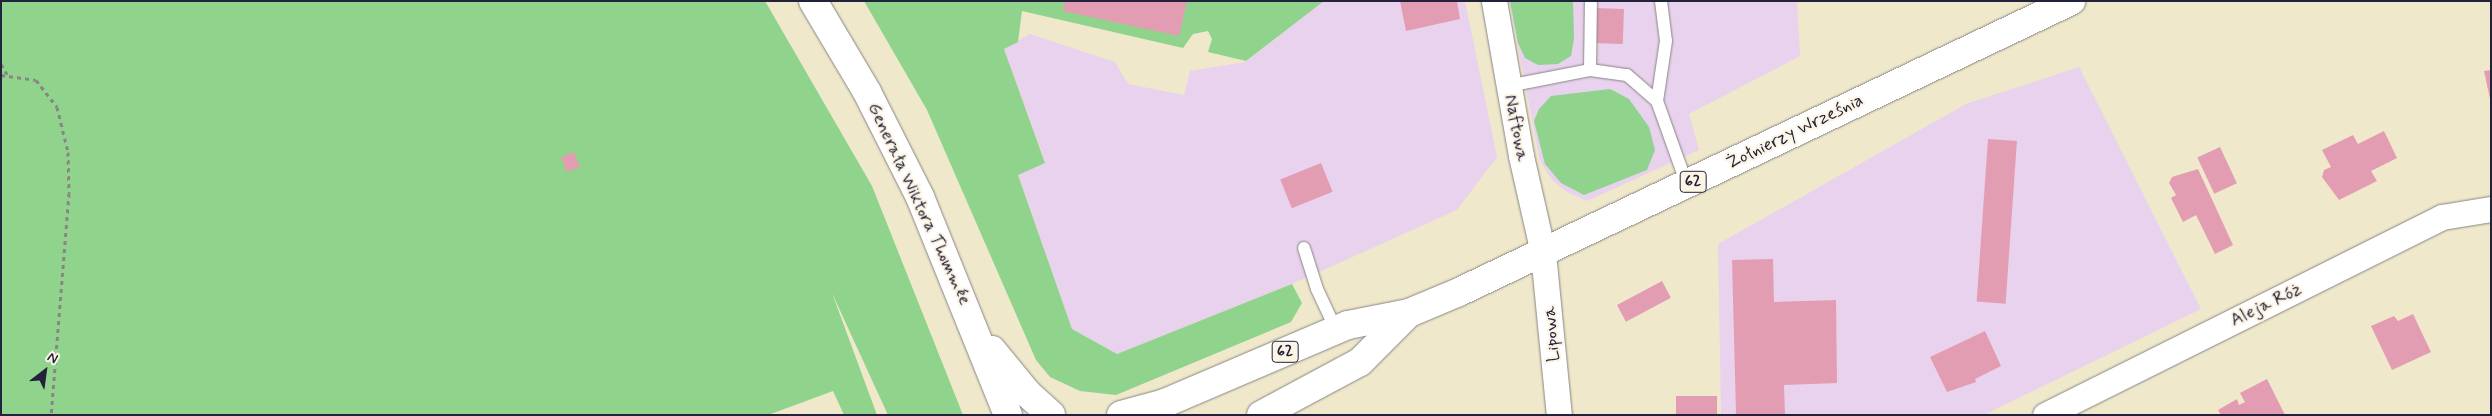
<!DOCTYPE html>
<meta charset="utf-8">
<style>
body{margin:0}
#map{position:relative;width:2492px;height:416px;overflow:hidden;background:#efe8cb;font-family:Mynerve,sans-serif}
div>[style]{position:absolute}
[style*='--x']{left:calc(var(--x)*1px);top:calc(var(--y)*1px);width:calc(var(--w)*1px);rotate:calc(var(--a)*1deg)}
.built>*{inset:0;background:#e9d2ed}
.green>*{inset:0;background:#8fd38c}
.building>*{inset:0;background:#e39db3;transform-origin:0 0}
.path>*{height:3px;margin-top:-1.5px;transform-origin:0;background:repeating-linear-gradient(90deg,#888583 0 4px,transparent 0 8px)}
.roads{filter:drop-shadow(0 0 1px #888583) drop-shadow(0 0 1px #888583)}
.service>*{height:12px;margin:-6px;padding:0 6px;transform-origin:6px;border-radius:6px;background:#fff}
.minor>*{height:25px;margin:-12.5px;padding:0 12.5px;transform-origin:12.5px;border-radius:12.5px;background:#fff}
.primary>*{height:28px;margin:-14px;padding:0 14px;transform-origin:14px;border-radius:14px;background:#fff}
span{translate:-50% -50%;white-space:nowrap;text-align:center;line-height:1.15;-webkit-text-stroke:4.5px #fcf5e5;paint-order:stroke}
.shield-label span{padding:1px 4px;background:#fcf5e5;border:1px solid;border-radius:4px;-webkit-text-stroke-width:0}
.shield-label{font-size:16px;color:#22223b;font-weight:700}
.street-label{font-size:18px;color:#22223b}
.frame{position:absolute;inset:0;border:2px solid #22223b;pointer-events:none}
.north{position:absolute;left:20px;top:346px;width:50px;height:50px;-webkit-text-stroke:4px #fcf5e5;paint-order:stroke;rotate:30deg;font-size:14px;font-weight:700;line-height:20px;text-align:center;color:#22223b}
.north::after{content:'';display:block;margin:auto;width:18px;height:22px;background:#22223b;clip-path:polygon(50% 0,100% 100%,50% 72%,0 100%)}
</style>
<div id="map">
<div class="built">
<i style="clip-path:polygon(1324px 1px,1465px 1px,1497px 157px,1457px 210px,1292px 284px,1117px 354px,1072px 329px,1018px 174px,1045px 162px,1004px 49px,1030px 34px,1115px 62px,1128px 84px,1184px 95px,1190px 71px,1245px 62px)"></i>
<i style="clip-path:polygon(1509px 1px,1797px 1px,1800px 56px,1689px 114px,1699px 150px,1587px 201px,1567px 192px,1552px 180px,1540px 161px)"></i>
<i style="clip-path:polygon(2079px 67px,2201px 309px,1984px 415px,1721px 415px,1718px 244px,1966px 104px)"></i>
</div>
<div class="green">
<i style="clip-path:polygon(1px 1px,765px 1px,872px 186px,963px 415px,888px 415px,832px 293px,877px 415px,844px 415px,833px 391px,768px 415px,1px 415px)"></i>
<i style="clip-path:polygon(864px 1px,1324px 1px,1246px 61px,1208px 52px,1212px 39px,1208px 31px,1193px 34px,1183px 48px,1022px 11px,1018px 42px,1004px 49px,1045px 163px,1018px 175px,1072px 329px,1117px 354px,1292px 284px,1302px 303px,1291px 322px,1116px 395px,1080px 391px,1050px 377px,1036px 360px,927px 110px)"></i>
<i style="clip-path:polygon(1510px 1px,1573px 1px,1574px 39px,1571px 56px,1558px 64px,1538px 65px,1525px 58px,1518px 43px)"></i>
<i style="clip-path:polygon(1610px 89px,1629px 99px,1649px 127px,1655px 150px,1647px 170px,1584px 195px,1561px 183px,1545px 164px,1534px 121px,1539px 109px,1551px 96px)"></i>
</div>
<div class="building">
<i style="clip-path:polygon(1065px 1px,1187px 1px,1179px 36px,1063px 11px)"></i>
<i style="clip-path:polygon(1400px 1px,1457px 1px,1460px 19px,1406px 31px)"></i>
<i style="left:1595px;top:8px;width:29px;height:35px;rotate:2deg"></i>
<i style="clip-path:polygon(2491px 70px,2491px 99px,2490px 99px,2484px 71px)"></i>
<i style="clip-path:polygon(2384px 131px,2397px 158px,2371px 171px,2377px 181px,2339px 200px,2322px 177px,2324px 170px,2331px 167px,2322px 150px,2353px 135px,2358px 144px)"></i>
<i style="left:1988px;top:139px;width:29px;height:163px;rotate:4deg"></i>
<i style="left:2220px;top:147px;width:40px;height:25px;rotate:65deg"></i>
<i style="left:574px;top:152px;width:16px;height:14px;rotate:68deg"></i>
<i style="left:1321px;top:163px;width:31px;height:44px;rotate:68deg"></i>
<i style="clip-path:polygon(2198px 169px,2233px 245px,2215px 254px,2196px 215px,2183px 222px,2171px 198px,2176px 195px,2169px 183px,2172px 177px)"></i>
<i style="clip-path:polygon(1773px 259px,1774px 302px,1836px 300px,1837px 383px,1784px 385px,1785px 415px,1736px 415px,1732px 260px)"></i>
<i style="left:1662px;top:281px;width:19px;height:51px;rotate:62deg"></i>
<i style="clip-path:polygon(2413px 314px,2431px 352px,2392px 370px,2371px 326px,2394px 316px,2398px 321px)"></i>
<i style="clip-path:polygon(1985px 331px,2001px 366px,1975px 379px,1976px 382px,1947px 392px,1930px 357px)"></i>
<i style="clip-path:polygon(2267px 379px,2285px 415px,2221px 415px,2218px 410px,2237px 399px,2239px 405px,2245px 402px,2240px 393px)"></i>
<i style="left:1676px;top:396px;width:41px;height:19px"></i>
</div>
<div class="path">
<i style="--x:1;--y:64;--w:12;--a:59"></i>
<i style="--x:1;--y:75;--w:35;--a:8"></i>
<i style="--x:36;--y:80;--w:34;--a:52"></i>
<i style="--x:57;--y:107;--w:46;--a:76.3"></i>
<i style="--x:68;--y:152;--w:41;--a:88.6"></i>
<i style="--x:69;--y:193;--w:223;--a:94.6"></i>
</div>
<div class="roads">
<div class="service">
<i style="--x:1661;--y:1;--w:40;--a:82.9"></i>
<i style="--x:1666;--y:41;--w:61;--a:98.5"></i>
<i style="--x:1657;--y:101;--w:89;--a:70.3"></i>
<i style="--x:1590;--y:70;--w:69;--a:-89.2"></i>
<i style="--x:1508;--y:86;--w:84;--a:-11"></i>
<i style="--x:1590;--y:70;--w:37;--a:8"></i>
<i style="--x:1627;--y:75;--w:40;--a:41"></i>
<i style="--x:1304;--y:248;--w:43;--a:72.4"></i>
<i style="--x:1317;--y:289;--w:45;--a:65.1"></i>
</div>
<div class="minor">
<i style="--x:1494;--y:1;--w:157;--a:80.1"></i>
<i style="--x:1521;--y:156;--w:99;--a:77.2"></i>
<i style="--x:1543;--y:253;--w:163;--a:84.4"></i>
<i style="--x:2045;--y:415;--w:444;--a:-26.5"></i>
<i style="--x:2442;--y:217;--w:50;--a:-9.3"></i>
</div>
<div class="primary">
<i style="--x:813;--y:1;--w:106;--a:59.3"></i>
<i style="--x:867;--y:92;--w:118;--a:63.2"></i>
<i style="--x:920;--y:197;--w:235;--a:68"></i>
<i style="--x:992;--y:350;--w:57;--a:50.7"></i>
<i style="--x:1028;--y:394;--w:31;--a:42"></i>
<i style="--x:1121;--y:415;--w:42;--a:-15"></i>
<i style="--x:1145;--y:415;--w:23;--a:-31"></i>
<i style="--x:1165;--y:403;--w:199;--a:-23.1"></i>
<i style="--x:1348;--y:325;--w:62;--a:-11.1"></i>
<i style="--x:1409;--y:313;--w:54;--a:-22.8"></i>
<i style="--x:1459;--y:292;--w:678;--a:-25.43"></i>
<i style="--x:1261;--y:415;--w:112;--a:-28.2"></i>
<i style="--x:1360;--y:362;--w:69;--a:-45"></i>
</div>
</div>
<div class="shield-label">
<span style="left:1693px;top:182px">62</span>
<span style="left:1285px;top:352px">62</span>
</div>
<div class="street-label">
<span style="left:1516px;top:128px;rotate:79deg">Naftowa</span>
<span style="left:1795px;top:132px;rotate:-26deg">Żołnierzy Września</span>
<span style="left:919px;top:204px;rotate:65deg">Generała Wiktora Thommée</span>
<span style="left:2266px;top:305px;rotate:-26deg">Aleja Róż</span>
<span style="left:1552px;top:334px;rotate:-95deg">Lipowa</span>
</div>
<div class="frame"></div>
<div class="north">N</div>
</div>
